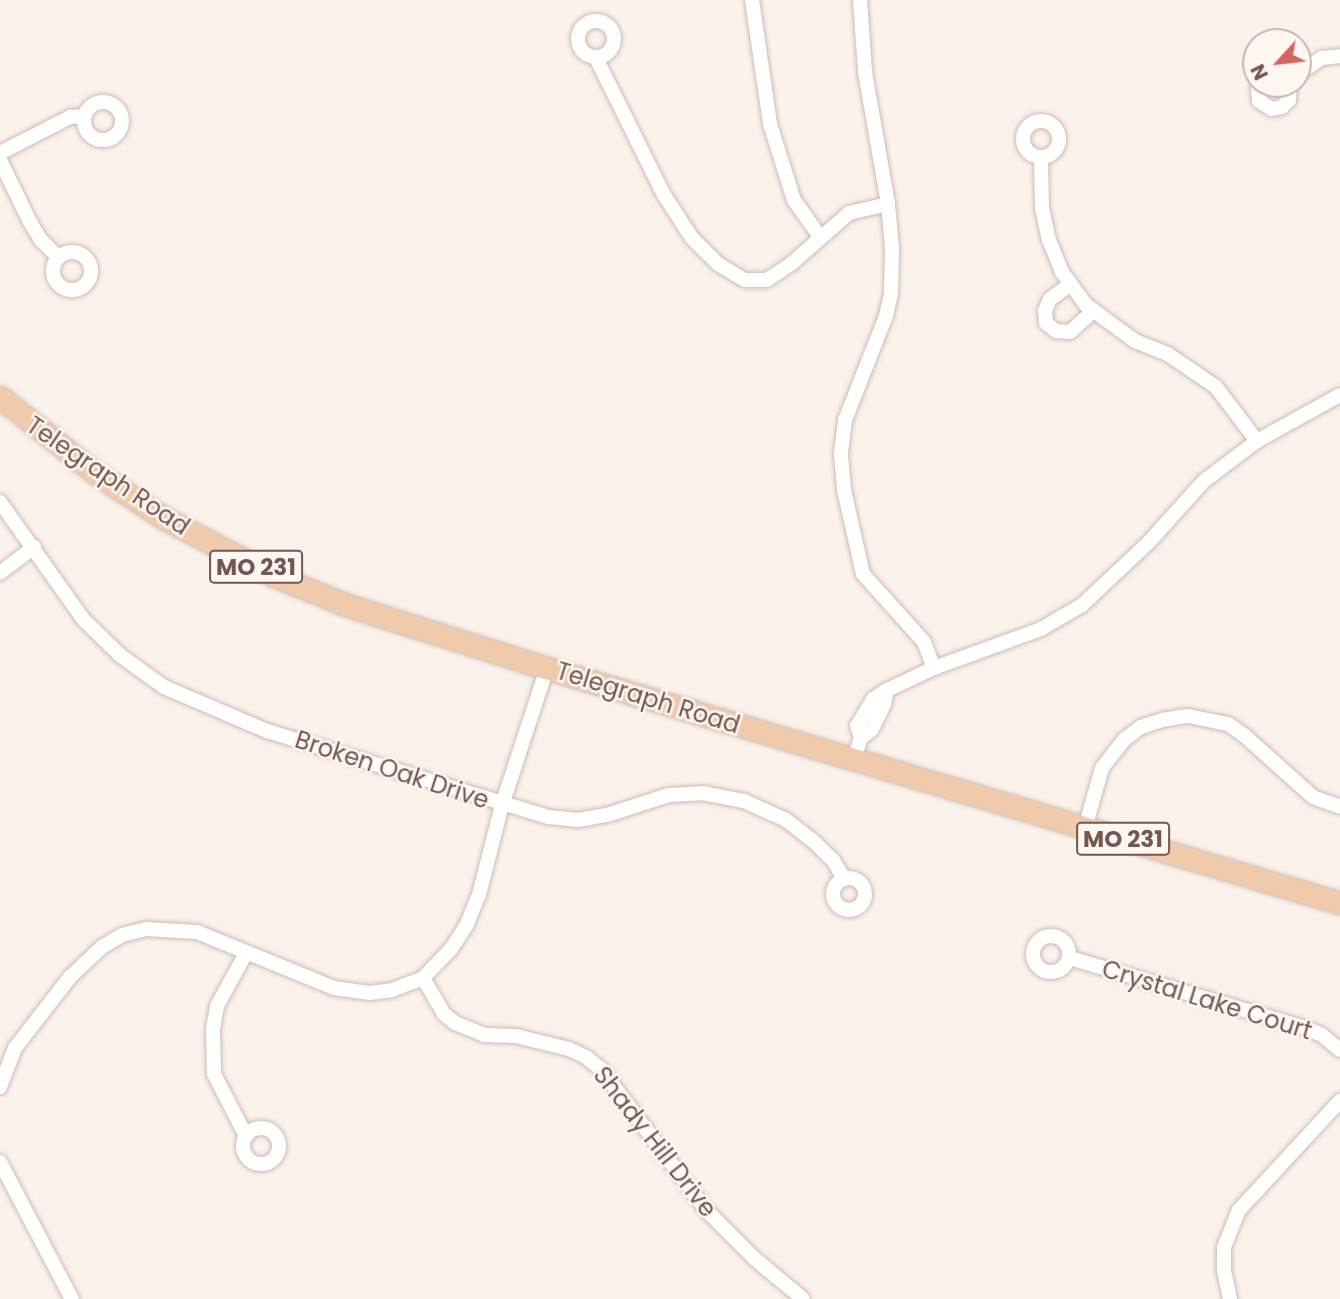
<!DOCTYPE html>
<style>
body{margin:0}
#map{position:relative;width:1340px;height:1299px;overflow:hidden;background:#faf2eb;font-family:Poppins,sans-serif}
div>[style]{position:absolute}
[style*='--x']{left:calc(var(--x)*1px);top:calc(var(--y)*1px);width:calc(var(--w)*1px);rotate:calc(var(--a)*1deg)}
.roads{filter:drop-shadow(0 0 2px #cebbb5) drop-shadow(0 0 2px #cebbb5)}
.minor>*{height:14px;margin:-7px;padding:0 7px;transform-origin:7px;border-radius:7px;background:#fff}
.minor>.ring{margin:-7px;padding:0;box-sizing:content-box;background:none;border:14px solid #fff;border-radius:50%}
.primary>*{height:21px;margin:-10.5px;padding:0 10.5px;transform-origin:10.5px;border-radius:10.5px;background:#f1caac}
span{translate:-50% -50%;white-space:nowrap;text-align:center;line-height:1.15;-webkit-text-stroke:5px #fdf6f1;paint-order:stroke}
.shield-label span{padding:2px 5px;background:#fdf6f1;border:2px solid;border-radius:5px;-webkit-text-stroke-width:0}
.shield-label{font-size:23px;color:#735751;font-weight:700}
.street-label{font-size:24px;color:#735751}
.north{position:absolute;left:1242px;top:28px;width:70px;height:70px;box-sizing:border-box;background:#fdf6f1;border:2px solid #c6b6b1;border-radius:50%;rotate:243deg;font-size:19px;font-weight:700;line-height:28px;text-align:center;color:#735751}
.north::after{content:'';display:block;margin:auto;width:24px;height:32px;background:#d56460;clip-path:polygon(50% 0,100% 100%,50% 72%,0 100%)}
</style>
<div id="map">
<div class="roads">
<div class="minor">
<i style="--x:752;--y:0;--w:125;--a:81.7"></i>
<i style="--x:770;--y:124;--w:80;--a:72.5"></i>
<i style="--x:794;--y:200;--w:45;--a:54.9"></i>
<i style="--x:860;--y:0;--w:72;--a:86"></i>
<i style="--x:865;--y:72;--w:134;--a:80.1"></i>
<i style="--x:888;--y:204;--w:44;--a:84.8"></i>
<i style="--x:892;--y:248;--w:46;--a:91.2"></i>
<i style="--x:891;--y:294;--w:23;--a:103"></i>
<i style="--x:886;--y:316;--w:112;--a:111.5"></i>
<i style="--x:845;--y:420;--w:35;--a:97"></i>
<i style="--x:841;--y:455;--w:35;--a:85"></i>
<i style="--x:844;--y:490;--w:86;--a:77.3"></i>
<i style="--x:863;--y:574;--w:91;--a:48.1"></i>
<i style="--x:924;--y:642;--w:28;--a:69"></i>
<i class="ring" style="left:578px;top:21px;width:22px;height:22px"></i>
<i style="--x:596;--y:58;--w:153;--a:63.6"></i>
<i style="--x:664;--y:195;--w:51;--a:56.9"></i>
<i style="--x:692;--y:238;--w:37;--a:45"></i>
<i style="--x:718;--y:264;--w:31;--a:31"></i>
<i style="--x:745;--y:280;--w:22;--a:0"></i>
<i style="--x:767;--y:280;--w:29;--a:-34"></i>
<i style="--x:791;--y:264;--w:77;--a:-41.3"></i>
<i style="--x:849;--y:213;--w:40;--a:-13"></i>
<i style="--x:1298;--y:74;--w:29;--a:-34"></i>
<i style="--x:1322;--y:58;--w:18;--a:-6"></i>
<i style="--x:1258;--y:84;--w:17;--a:87"></i>
<i style="--x:1259;--y:101;--w:15;--a:32"></i>
<i style="--x:1272;--y:109;--w:10;--a:-11"></i>
<i style="--x:1282;--y:107;--w:10;--a:-45"></i>
<i style="--x:1289;--y:100;--w:16;--a:-86"></i>
<i class="ring" style="left:84px;top:102px;width:24px;height:24px"></i>
<i class="ring" style="left:1023px;top:121px;width:22px;height:22px"></i>
<i style="--x:0;--y:153;--w:79;--a:-27.2"></i>
<i style="--x:70;--y:117;--w:14;--a:-4"></i>
<i style="--x:1041;--y:157;--w:51;--a:88.9"></i>
<i style="--x:1042;--y:208;--w:33;--a:78"></i>
<i style="--x:1049;--y:240;--w:35;--a:68"></i>
<i style="--x:1062;--y:272;--w:41;--a:54"></i>
<i style="--x:1086;--y:305;--w:61;--a:36.3"></i>
<i style="--x:1135;--y:341;--w:37;--a:22"></i>
<i style="--x:1169;--y:355;--w:57;--a:34.2"></i>
<i style="--x:1216;--y:387;--w:68;--a:52.8"></i>
<i style="--x:0;--y:160;--w:69;--a:64.2"></i>
<i style="--x:30;--y:222;--w:21;--a:59"></i>
<i style="--x:41;--y:240;--w:24;--a:45"></i>
<i class="ring" style="left:53px;top:252px;width:24px;height:24px"></i>
<i style="--x:1071;--y:284;--w:26;--a:144"></i>
<i style="--x:1050;--y:299;--w:13;--a:113"></i>
<i style="--x:1045;--y:311;--w:12;--a:85"></i>
<i style="--x:1046;--y:323;--w:13;--a:39"></i>
<i style="--x:1056;--y:331;--w:14;--a:4"></i>
<i style="--x:1070;--y:332;--w:31;--a:-42"></i>
<i style="--x:0;--y:502;--w:145;--a:54.6"></i>
<i style="--x:84;--y:620;--w:52;--a:44.2"></i>
<i style="--x:121;--y:656;--w:53;--a:35.8"></i>
<i style="--x:164;--y:687;--w:112;--a:23.1"></i>
<i style="--x:267;--y:731;--w:295;--a:17"></i>
<i style="--x:549;--y:817;--w:29;--a:6"></i>
<i style="--x:578;--y:820;--w:29;--a:-10"></i>
<i style="--x:607;--y:815;--w:65;--a:-17.9"></i>
<i style="--x:669;--y:795;--w:33;--a:-3"></i>
<i style="--x:702;--y:793;--w:43;--a:10.8"></i>
<i style="--x:744;--y:801;--w:46;--a:24.3"></i>
<i style="--x:786;--y:820;--w:33;--a:38"></i>
<i style="--x:812;--y:840;--w:29;--a:44"></i>
<i style="--x:833;--y:860;--w:22;--a:60"></i>
<i style="--x:0;--y:573;--w:43;--a:-37.4"></i>
<i style="--x:861;--y:738;--w:13;--a:-108"></i>
<i style="--x:857;--y:726;--w:31;--a:-59"></i>
<i style="--x:873;--y:699;--w:17;--a:-33"></i>
<i style="--x:854;--y:759;--w:22;--a:-72"></i>
<i style="--x:861;--y:738;--w:14;--a:-39"></i>
<i style="--x:872;--y:729;--w:28;--a:-64"></i>
<i style="--x:884;--y:704;--w:14;--a:-78"></i>
<i style="--x:887;--y:690;--w:52;--a:-25.1"></i>
<i style="--x:934;--y:668;--w:114;--a:-20"></i>
<i style="--x:1041;--y:629;--w:48;--a:-30.3"></i>
<i style="--x:1082;--y:605;--w:92;--a:-43.2"></i>
<i style="--x:1149;--y:542;--w:82;--a:-48"></i>
<i style="--x:1204;--y:481;--w:66;--a:-37"></i>
<i style="--x:1257;--y:441;--w:95;--a:-29"></i>
<i style="--x:1085;--y:828;--w:62;--a:-74.2"></i>
<i style="--x:1102;--y:768;--w:37;--a:-52"></i>
<i style="--x:1125;--y:739;--w:20;--a:-37"></i>
<i style="--x:1141;--y:727;--w:22;--a:-18"></i>
<i style="--x:1162;--y:720;--w:26;--a:-9"></i>
<i style="--x:1188;--y:716;--w:41;--a:11.3"></i>
<i style="--x:1228;--y:724;--w:21;--a:35"></i>
<i style="--x:1245;--y:736;--w:91;--a:41.9"></i>
<i style="--x:1313;--y:797;--w:29;--a:20"></i>
<i class="ring" style="left:833px;top:878px;width:18px;height:18px"></i>
<i class="ring" style="left:1033px;top:936px;width:22px;height:22px"></i>
<i style="--x:1070;--y:958;--w:245;--a:16.6"></i>
<i style="--x:1305;--y:1028;--w:18;--a:22"></i>
<i style="--x:1322;--y:1035;--w:23;--a:40"></i>
<i style="--x:423;--y:978;--w:42;--a:59.7"></i>
<i style="--x:444;--y:1014;--w:14;--a:39"></i>
<i style="--x:455;--y:1023;--w:31;--a:22"></i>
<i style="--x:484;--y:1035;--w:32;--a:2"></i>
<i style="--x:516;--y:1036;--w:55;--a:13.8"></i>
<i style="--x:569;--y:1049;--w:19;--a:25"></i>
<i style="--x:586;--y:1057;--w:19;--a:39"></i>
<i style="--x:601;--y:1069;--w:177;--a:53.3"></i>
<i style="--x:707;--y:1211;--w:68;--a:45"></i>
<i style="--x:755;--y:1259;--w:62;--a:39.8"></i>
<i style="--x:0;--y:1087;--w:42;--a:-69"></i>
<i style="--x:15;--y:1048;--w:90;--a:-52.2"></i>
<i style="--x:70;--y:977;--w:44;--a:-43.2"></i>
<i style="--x:102;--y:947;--w:23;--a:-31"></i>
<i style="--x:122;--y:935;--w:25;--a:-14"></i>
<i style="--x:146;--y:929;--w:51;--a:3.4"></i>
<i style="--x:197;--y:932;--w:148;--a:22.2"></i>
<i style="--x:334;--y:988;--w:35;--a:8"></i>
<i style="--x:369;--y:993;--w:23;--a:-7"></i>
<i style="--x:392;--y:990;--w:33;--a:-21"></i>
<i style="--x:423;--y:978;--w:40;--a:-46"></i>
<i style="--x:451;--y:949;--w:30;--a:-57"></i>
<i style="--x:467;--y:924;--w:31;--a:-68"></i>
<i style="--x:479;--y:895;--w:93;--a:-75.7"></i>
<i style="--x:502;--y:805;--w:144;--a:-71.8"></i>
<i class="ring" style="left:243px;top:1128px;width:22px;height:22px"></i>
<i style="--x:246;--y:1136;--w:70;--a:-117.3"></i>
<i style="--x:214;--y:1074;--w:45;--a:-91.3"></i>
<i style="--x:213;--y:1029;--w:23;--a:-80"></i>
<i style="--x:217;--y:1006;--w:60;--a:-61.3"></i>
<i style="--x:0;--y:1162;--w:155;--a:62.3"></i>
<i style="--x:1230;--y:1299;--w:30;--a:-102"></i>
<i style="--x:1224;--y:1270;--w:23;--a:-90"></i>
<i style="--x:1224;--y:1247;--w:40;--a:-68"></i>
<i style="--x:1239;--y:1210;--w:149;--a:-47.2"></i>
</div>
<div class="primary">
<i style="--x:0;--y:397;--w:120;--a:38.6"></i>
<i style="--x:94;--y:472;--w:82;--a:33.5"></i>
<i style="--x:162;--y:517;--w:127;--a:27.6"></i>
<i style="--x:275;--y:576;--w:77;--a:22.2"></i>
<i style="--x:346;--y:605;--w:199;--a:17.5"></i>
<i style="--x:536;--y:665;--w:838;--a:16.49"></i>
</div>
</div>
<div class="shield-label">
<span style="left:256px;top:567px">MO 231</span>
<span style="left:1123px;top:839px">MO 231</span>
</div>
<div class="street-label">
<span style="left:108px;top:476px;rotate:34deg">Telegraph Road</span>
<span style="left:648px;top:698px;rotate:17deg">Telegraph Road</span>
<span style="left:392px;top:770px;rotate:18deg">Broken Oak Drive</span>
<span style="left:1207px;top:1000px;rotate:17deg">Crystal Lake Court</span>
<span style="left:655px;top:1142px;rotate:52deg">Shady Hill Drive</span>
</div>
<div class="north">N</div>
</div>
